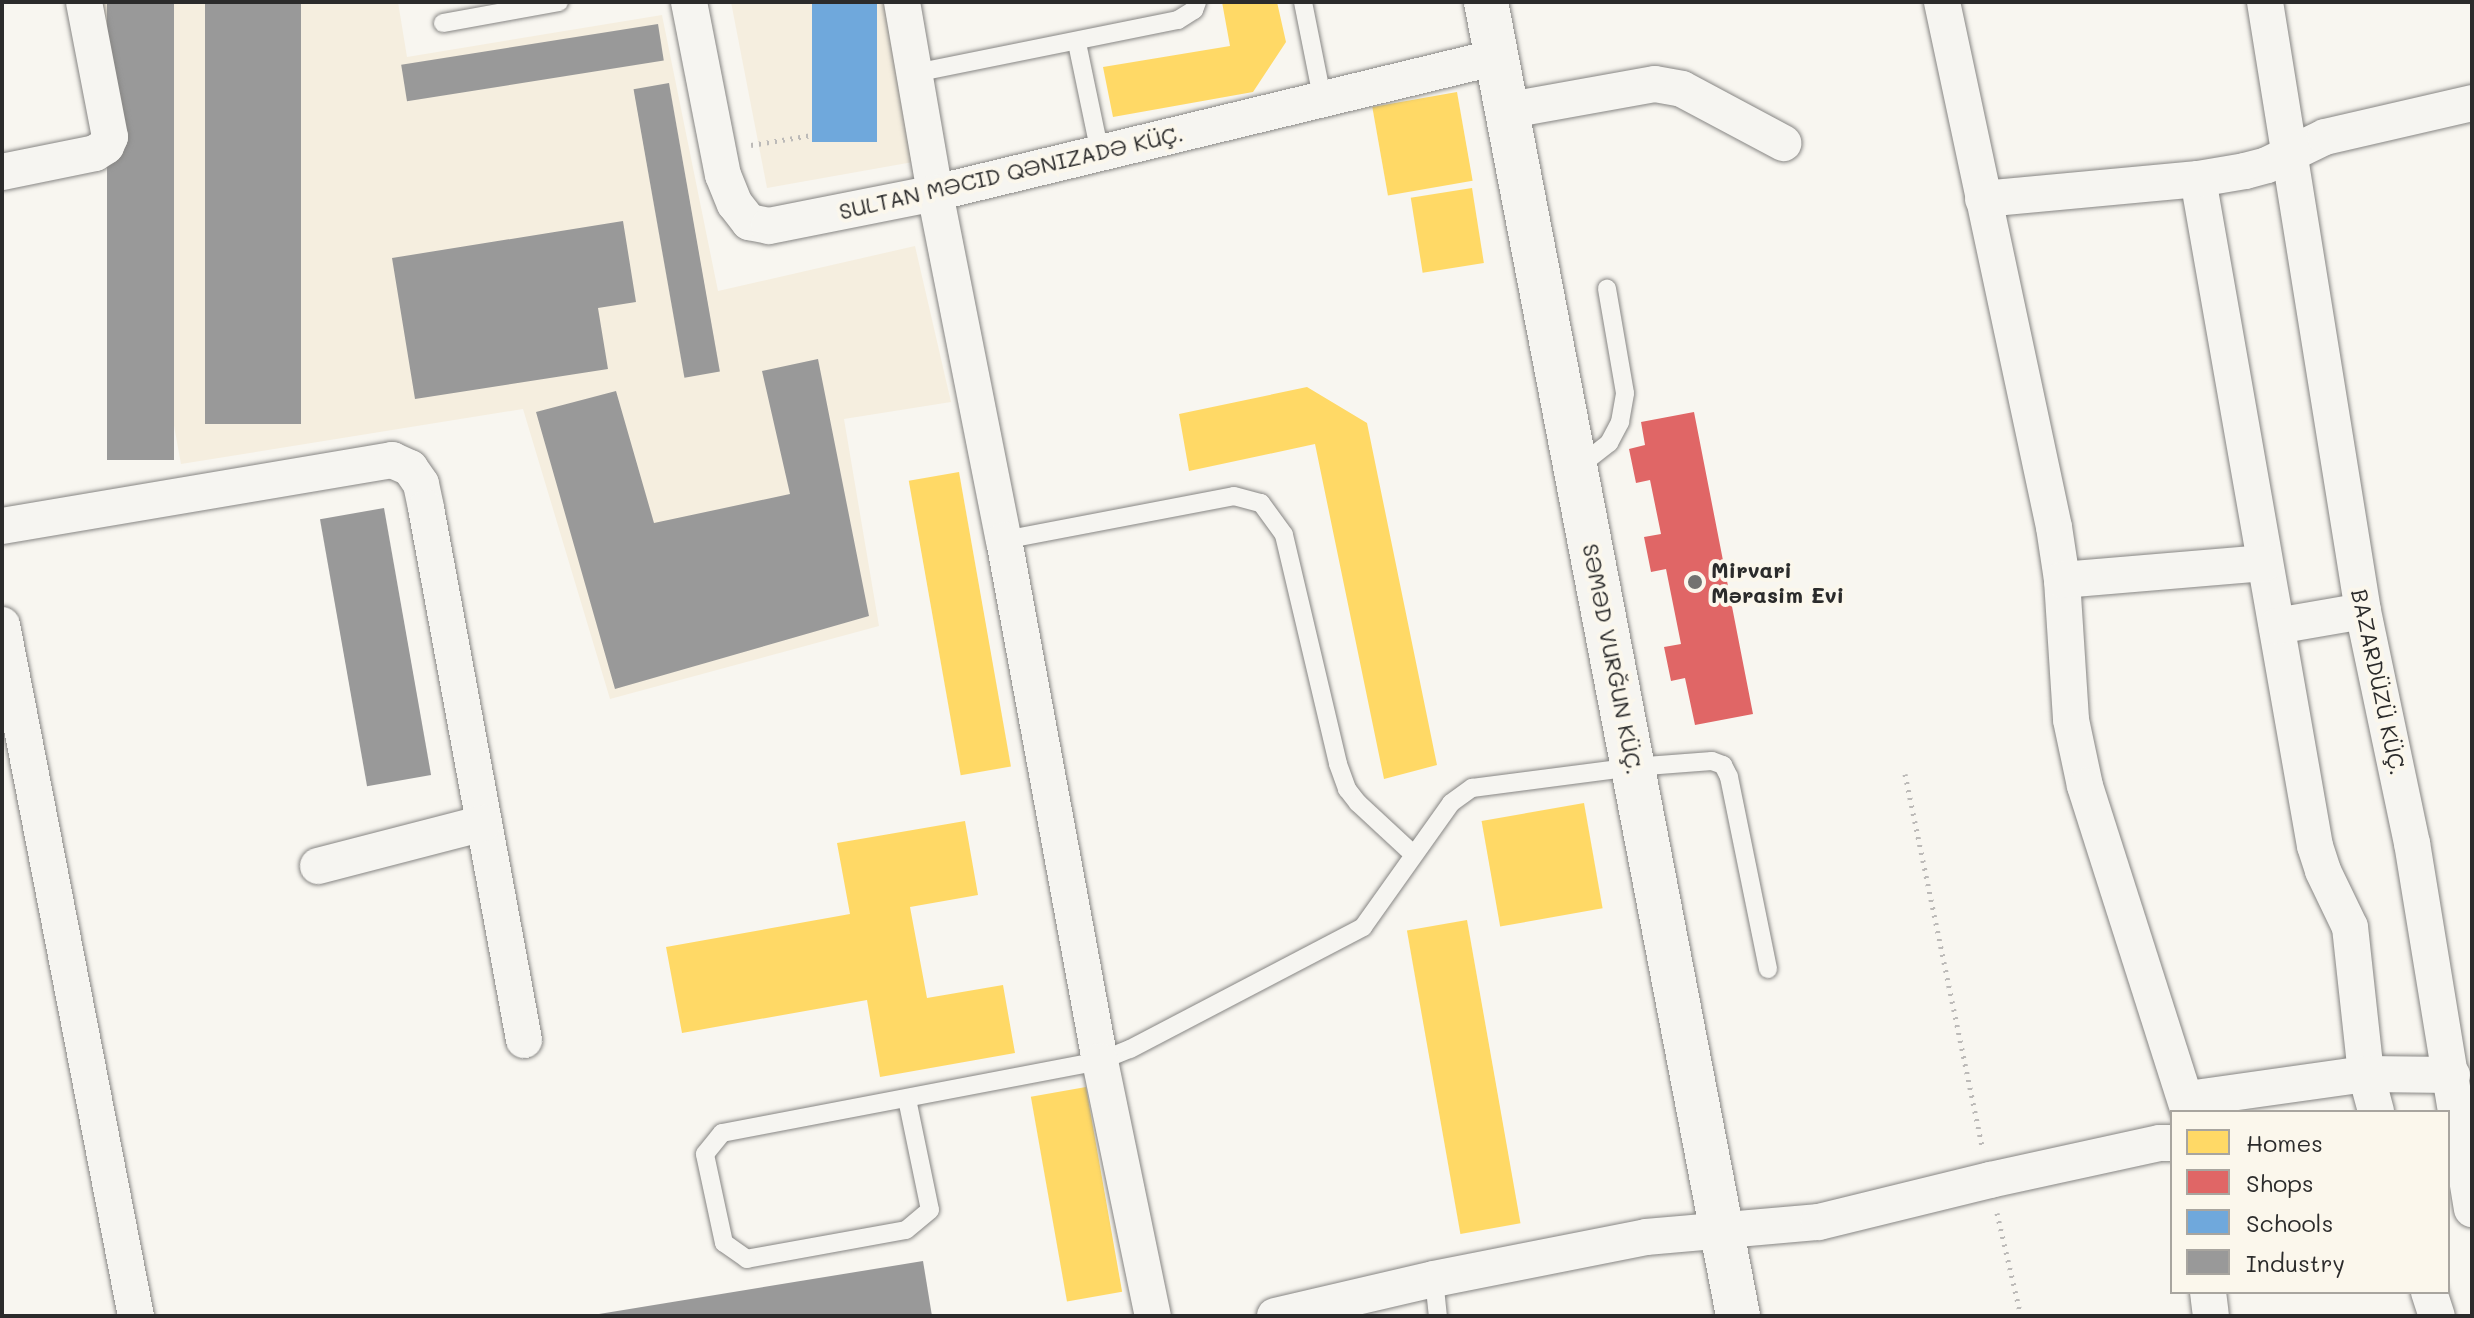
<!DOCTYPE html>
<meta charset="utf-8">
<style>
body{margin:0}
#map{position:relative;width:2474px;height:1318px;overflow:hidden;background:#f8f6f0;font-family:Mali,sans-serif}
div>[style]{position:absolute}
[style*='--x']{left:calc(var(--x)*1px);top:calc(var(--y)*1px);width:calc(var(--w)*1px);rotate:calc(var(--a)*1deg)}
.built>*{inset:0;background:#f5eedf}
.homes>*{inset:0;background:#ffd966;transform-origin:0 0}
.shops>*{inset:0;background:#e06666}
.schools>*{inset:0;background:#6fa8dc;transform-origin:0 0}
.industry>*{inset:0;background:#999;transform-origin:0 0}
.path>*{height:5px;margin-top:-2.5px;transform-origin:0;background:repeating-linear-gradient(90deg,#bcbab8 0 2px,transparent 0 8px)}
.roads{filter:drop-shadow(0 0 2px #878684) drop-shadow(0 0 2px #878684)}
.service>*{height:18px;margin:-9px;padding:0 9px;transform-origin:9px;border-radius:9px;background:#f6f5f1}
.minor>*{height:36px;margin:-18px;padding:0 18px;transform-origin:18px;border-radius:18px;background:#f6f5f1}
.secondary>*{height:44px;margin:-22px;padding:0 22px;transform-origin:22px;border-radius:22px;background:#f6f5f1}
.dots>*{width:22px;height:22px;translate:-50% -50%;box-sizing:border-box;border:4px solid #fbf7ec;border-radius:50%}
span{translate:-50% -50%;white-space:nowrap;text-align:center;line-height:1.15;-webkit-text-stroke:8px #fbf7ec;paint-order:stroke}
.street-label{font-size:22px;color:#2b2b2b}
.poi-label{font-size:22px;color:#2b2b2b;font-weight:700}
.left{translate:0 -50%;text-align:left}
.frame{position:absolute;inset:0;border:4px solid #2b2b2b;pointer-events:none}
.legend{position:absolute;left:2170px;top:1110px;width:280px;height:184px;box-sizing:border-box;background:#fbf7ec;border:2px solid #a8a59f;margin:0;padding:10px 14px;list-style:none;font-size:24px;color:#2b2b2b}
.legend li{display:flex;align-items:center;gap:16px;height:40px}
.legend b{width:40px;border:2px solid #a8a59f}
</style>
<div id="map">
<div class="built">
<i style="clip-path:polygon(97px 2px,398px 2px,407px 57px,662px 15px,718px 291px,915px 246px,951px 402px,844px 419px,879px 626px,610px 699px,523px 409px,181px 464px)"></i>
<i style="clip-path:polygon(731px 2px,884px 2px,913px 162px,767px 188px)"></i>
</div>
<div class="homes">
<i style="clip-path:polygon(1222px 2px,1277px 2px,1286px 42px,1253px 92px,1113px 117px,1103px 67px,1230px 46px)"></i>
<i style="left:1457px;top:92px;width:90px;height:86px;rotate:80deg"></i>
<i style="left:1472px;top:188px;width:76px;height:62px;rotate:81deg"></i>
<i style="clip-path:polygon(1307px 387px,1367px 423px,1437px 765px,1384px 779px,1315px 444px,1189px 471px,1179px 414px)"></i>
<i style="left:959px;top:472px;width:299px;height:51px;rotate:80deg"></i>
<i style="left:1584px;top:803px;width:107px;height:104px;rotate:80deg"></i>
<i style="clip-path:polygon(965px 821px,978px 895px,910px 907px,927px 998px,1003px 985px,1015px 1053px,880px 1077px,867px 1000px,682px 1033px,666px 947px,850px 914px,837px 843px)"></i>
<i style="left:1467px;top:920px;width:308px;height:61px;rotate:80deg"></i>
<i style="left:1086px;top:1087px;width:208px;height:56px;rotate:80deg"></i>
</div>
<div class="shops">
<i style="clip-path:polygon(1694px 412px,1753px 714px,1695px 725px,1685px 678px,1671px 681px,1664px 647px,1681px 644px,1666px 569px,1651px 572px,1644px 537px,1661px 534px,1650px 480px,1636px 483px,1629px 449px,1645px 445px,1641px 422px)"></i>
</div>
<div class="schools">
<i style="left:812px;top:2px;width:65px;height:140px"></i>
</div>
<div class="industry">
<i style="left:107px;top:2px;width:67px;height:458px"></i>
<i style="left:205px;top:2px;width:96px;height:422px"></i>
<i style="left:658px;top:24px;width:37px;height:260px;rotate:81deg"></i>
<i style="left:669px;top:83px;width:293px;height:36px;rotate:80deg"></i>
<i style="clip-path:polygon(623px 221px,636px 302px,598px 308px,608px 369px,415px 399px,392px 258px)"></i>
<i style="clip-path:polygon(818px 359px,869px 616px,615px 689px,536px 412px,616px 391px,654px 523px,790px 494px,762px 371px)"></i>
<i style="left:384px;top:508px;width:271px;height:65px;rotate:80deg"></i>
<i style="clip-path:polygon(923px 1261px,932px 1316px,599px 1316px,599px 1314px)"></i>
</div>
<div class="path">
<i style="--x:751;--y:145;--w:62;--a:-9.3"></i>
<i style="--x:1905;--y:774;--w:383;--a:78.3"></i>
<i style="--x:1997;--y:1213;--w:106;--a:76.9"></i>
</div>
<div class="roads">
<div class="service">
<i style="--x:1303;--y:2;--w:97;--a:78.7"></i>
<i style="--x:443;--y:23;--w:118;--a:-10.3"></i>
<i style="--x:1077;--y:43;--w:112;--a:78.2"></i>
<i style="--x:915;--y:73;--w:268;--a:-11.4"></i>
<i style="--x:1178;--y:20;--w:19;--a:-32"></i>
<i style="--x:1194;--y:10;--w:9;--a:-69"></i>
<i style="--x:1577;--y:468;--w:41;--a:-38"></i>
<i style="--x:1609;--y:443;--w:24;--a:-62"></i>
<i style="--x:1620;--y:422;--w:29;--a:-80"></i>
<i style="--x:1625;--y:393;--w:106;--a:-99.8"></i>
<i style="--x:1004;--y:540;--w:234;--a:-10.8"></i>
<i style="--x:1234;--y:496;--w:28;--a:15"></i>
<i style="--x:1261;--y:503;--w:39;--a:54"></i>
<i style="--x:1284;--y:535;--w:235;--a:76.7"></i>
<i style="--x:1338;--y:764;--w:27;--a:70"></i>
<i style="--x:1347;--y:789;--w:18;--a:52"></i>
<i style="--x:1358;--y:803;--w:75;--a:42.8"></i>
<i style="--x:907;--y:1099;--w:113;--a:78.3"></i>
<i style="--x:930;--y:1210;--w:31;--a:140"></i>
<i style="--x:906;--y:1230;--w:162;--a:169.7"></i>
<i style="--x:747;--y:1259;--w:28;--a:-145"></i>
<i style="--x:724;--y:1243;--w:91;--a:-102.1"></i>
<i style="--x:705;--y:1154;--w:27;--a:-51"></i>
<i style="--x:722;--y:1133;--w:385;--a:-10.8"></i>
<i style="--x:1100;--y:1061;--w:32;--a:-22"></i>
<i style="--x:1130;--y:1049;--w:263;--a:-27.6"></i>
<i style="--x:1363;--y:927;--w:152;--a:-54.6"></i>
<i style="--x:1451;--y:803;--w:26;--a:-36"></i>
<i style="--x:1472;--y:788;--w:162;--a:-7.4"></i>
<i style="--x:1633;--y:767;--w:79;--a:-4.3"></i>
<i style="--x:1712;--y:761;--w:12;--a:20"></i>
<i style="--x:1723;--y:765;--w:13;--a:63"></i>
<i style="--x:1729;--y:777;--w:196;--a:78.5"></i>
<i style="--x:1434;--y:1279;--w:37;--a:84"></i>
</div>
<div class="minor">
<i style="--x:689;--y:2;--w:176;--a:78.9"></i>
<i style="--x:723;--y:175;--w:31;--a:68"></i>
<i style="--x:735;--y:204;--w:23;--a:52"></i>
<i style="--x:749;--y:222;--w:20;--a:11"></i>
<i style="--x:769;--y:226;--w:169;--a:-11.2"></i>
<i style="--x:935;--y:193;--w:578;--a:-13.6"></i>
<i style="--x:902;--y:2;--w:194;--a:80.2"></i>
<i style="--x:935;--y:193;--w:354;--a:78.8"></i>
<i style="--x:1004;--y:540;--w:530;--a:79.56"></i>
<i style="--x:1100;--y:1061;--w:260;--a:78.3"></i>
<i style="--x:1942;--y:2;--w:537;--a:77.96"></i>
<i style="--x:2054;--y:527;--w:54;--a:81.4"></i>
<i style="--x:2062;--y:580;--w:140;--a:86.3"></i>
<i style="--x:2071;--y:720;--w:67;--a:78"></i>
<i style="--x:2085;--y:786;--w:342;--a:72.3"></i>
<i style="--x:2265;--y:2;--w:617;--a:80.86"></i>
<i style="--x:2363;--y:611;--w:237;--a:78.1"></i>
<i style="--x:2412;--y:843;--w:371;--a:80.7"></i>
<i style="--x:1510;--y:110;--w:147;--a:-10.2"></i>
<i style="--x:1655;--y:84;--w:27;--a:10"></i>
<i style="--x:1682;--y:89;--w:115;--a:28.1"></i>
<i style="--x:2;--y:172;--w:95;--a:-11.5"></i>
<i style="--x:95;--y:153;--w:13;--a:-32"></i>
<i style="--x:106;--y:146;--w:10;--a:-66"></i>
<i style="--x:110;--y:137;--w:137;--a:-100.9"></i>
<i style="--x:2198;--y:179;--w:677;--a:80.05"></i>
<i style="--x:2315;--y:846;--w:26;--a:72"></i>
<i style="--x:2323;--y:871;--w:62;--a:64.3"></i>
<i style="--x:2350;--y:927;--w:148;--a:83.8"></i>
<i style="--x:2366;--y:1074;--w:39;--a:75"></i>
<i style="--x:1983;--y:199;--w:216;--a:-5.3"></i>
<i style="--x:2198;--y:179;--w:48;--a:-9.7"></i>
<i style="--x:2245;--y:171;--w:23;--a:-15"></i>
<i style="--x:2267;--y:165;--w:64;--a:-25.8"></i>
<i style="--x:2325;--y:137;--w:151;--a:-13"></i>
<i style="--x:2;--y:526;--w:396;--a:-9.6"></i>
<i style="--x:392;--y:460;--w:20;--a:24"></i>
<i style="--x:410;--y:468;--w:19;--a:55"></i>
<i style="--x:421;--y:484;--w:25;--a:78"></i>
<i style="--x:426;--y:508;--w:541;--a:79.56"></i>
<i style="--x:2062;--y:580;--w:203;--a:-4.8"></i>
<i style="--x:2;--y:625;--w:704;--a:79.03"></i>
<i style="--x:2277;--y:626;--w:87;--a:-9.9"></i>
<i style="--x:318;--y:866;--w:171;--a:-14.5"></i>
<i style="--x:2188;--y:1099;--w:180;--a:-8"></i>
<i style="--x:2366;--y:1074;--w:86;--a:0.7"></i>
<i style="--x:2208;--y:1292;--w:24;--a:83"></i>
<i style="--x:2429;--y:1292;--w:25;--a:72"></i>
<i style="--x:1275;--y:1316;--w:163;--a:-13.1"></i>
<i style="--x:1434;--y:1279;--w:216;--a:-11.2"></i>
<i style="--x:1646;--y:1237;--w:174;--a:-5"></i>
<i style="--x:1819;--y:1222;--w:176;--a:-13.8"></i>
<i style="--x:1990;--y:1180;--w:174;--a:-12.3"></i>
<i style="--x:2160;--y:1143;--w:12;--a:0"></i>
</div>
<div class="secondary">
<i style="--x:1486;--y:2;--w:1338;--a:79.14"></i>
</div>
</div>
<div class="dots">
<i style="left:1695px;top:582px;background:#737270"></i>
</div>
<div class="street-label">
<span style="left:1011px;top:172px;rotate:-13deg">SULTAN MƏCID QƏNIZADƏ KÜÇ.</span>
<span style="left:1613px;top:659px;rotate:79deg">SƏMƏD VURĞUN KÜÇ.</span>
<span style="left:2379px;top:682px;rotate:78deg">BAZARDÜZÜ KÜÇ.</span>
</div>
<div class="poi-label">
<span class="left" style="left:1711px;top:582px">Mirvari<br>Mərasim Evi</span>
</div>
<div class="frame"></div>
<ul class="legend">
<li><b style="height:22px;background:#ffd966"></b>Homes</li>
<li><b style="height:22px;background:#e06666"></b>Shops</li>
<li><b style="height:22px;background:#6fa8dc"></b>Schools</li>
<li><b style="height:22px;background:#999"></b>Industry</li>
</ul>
</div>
